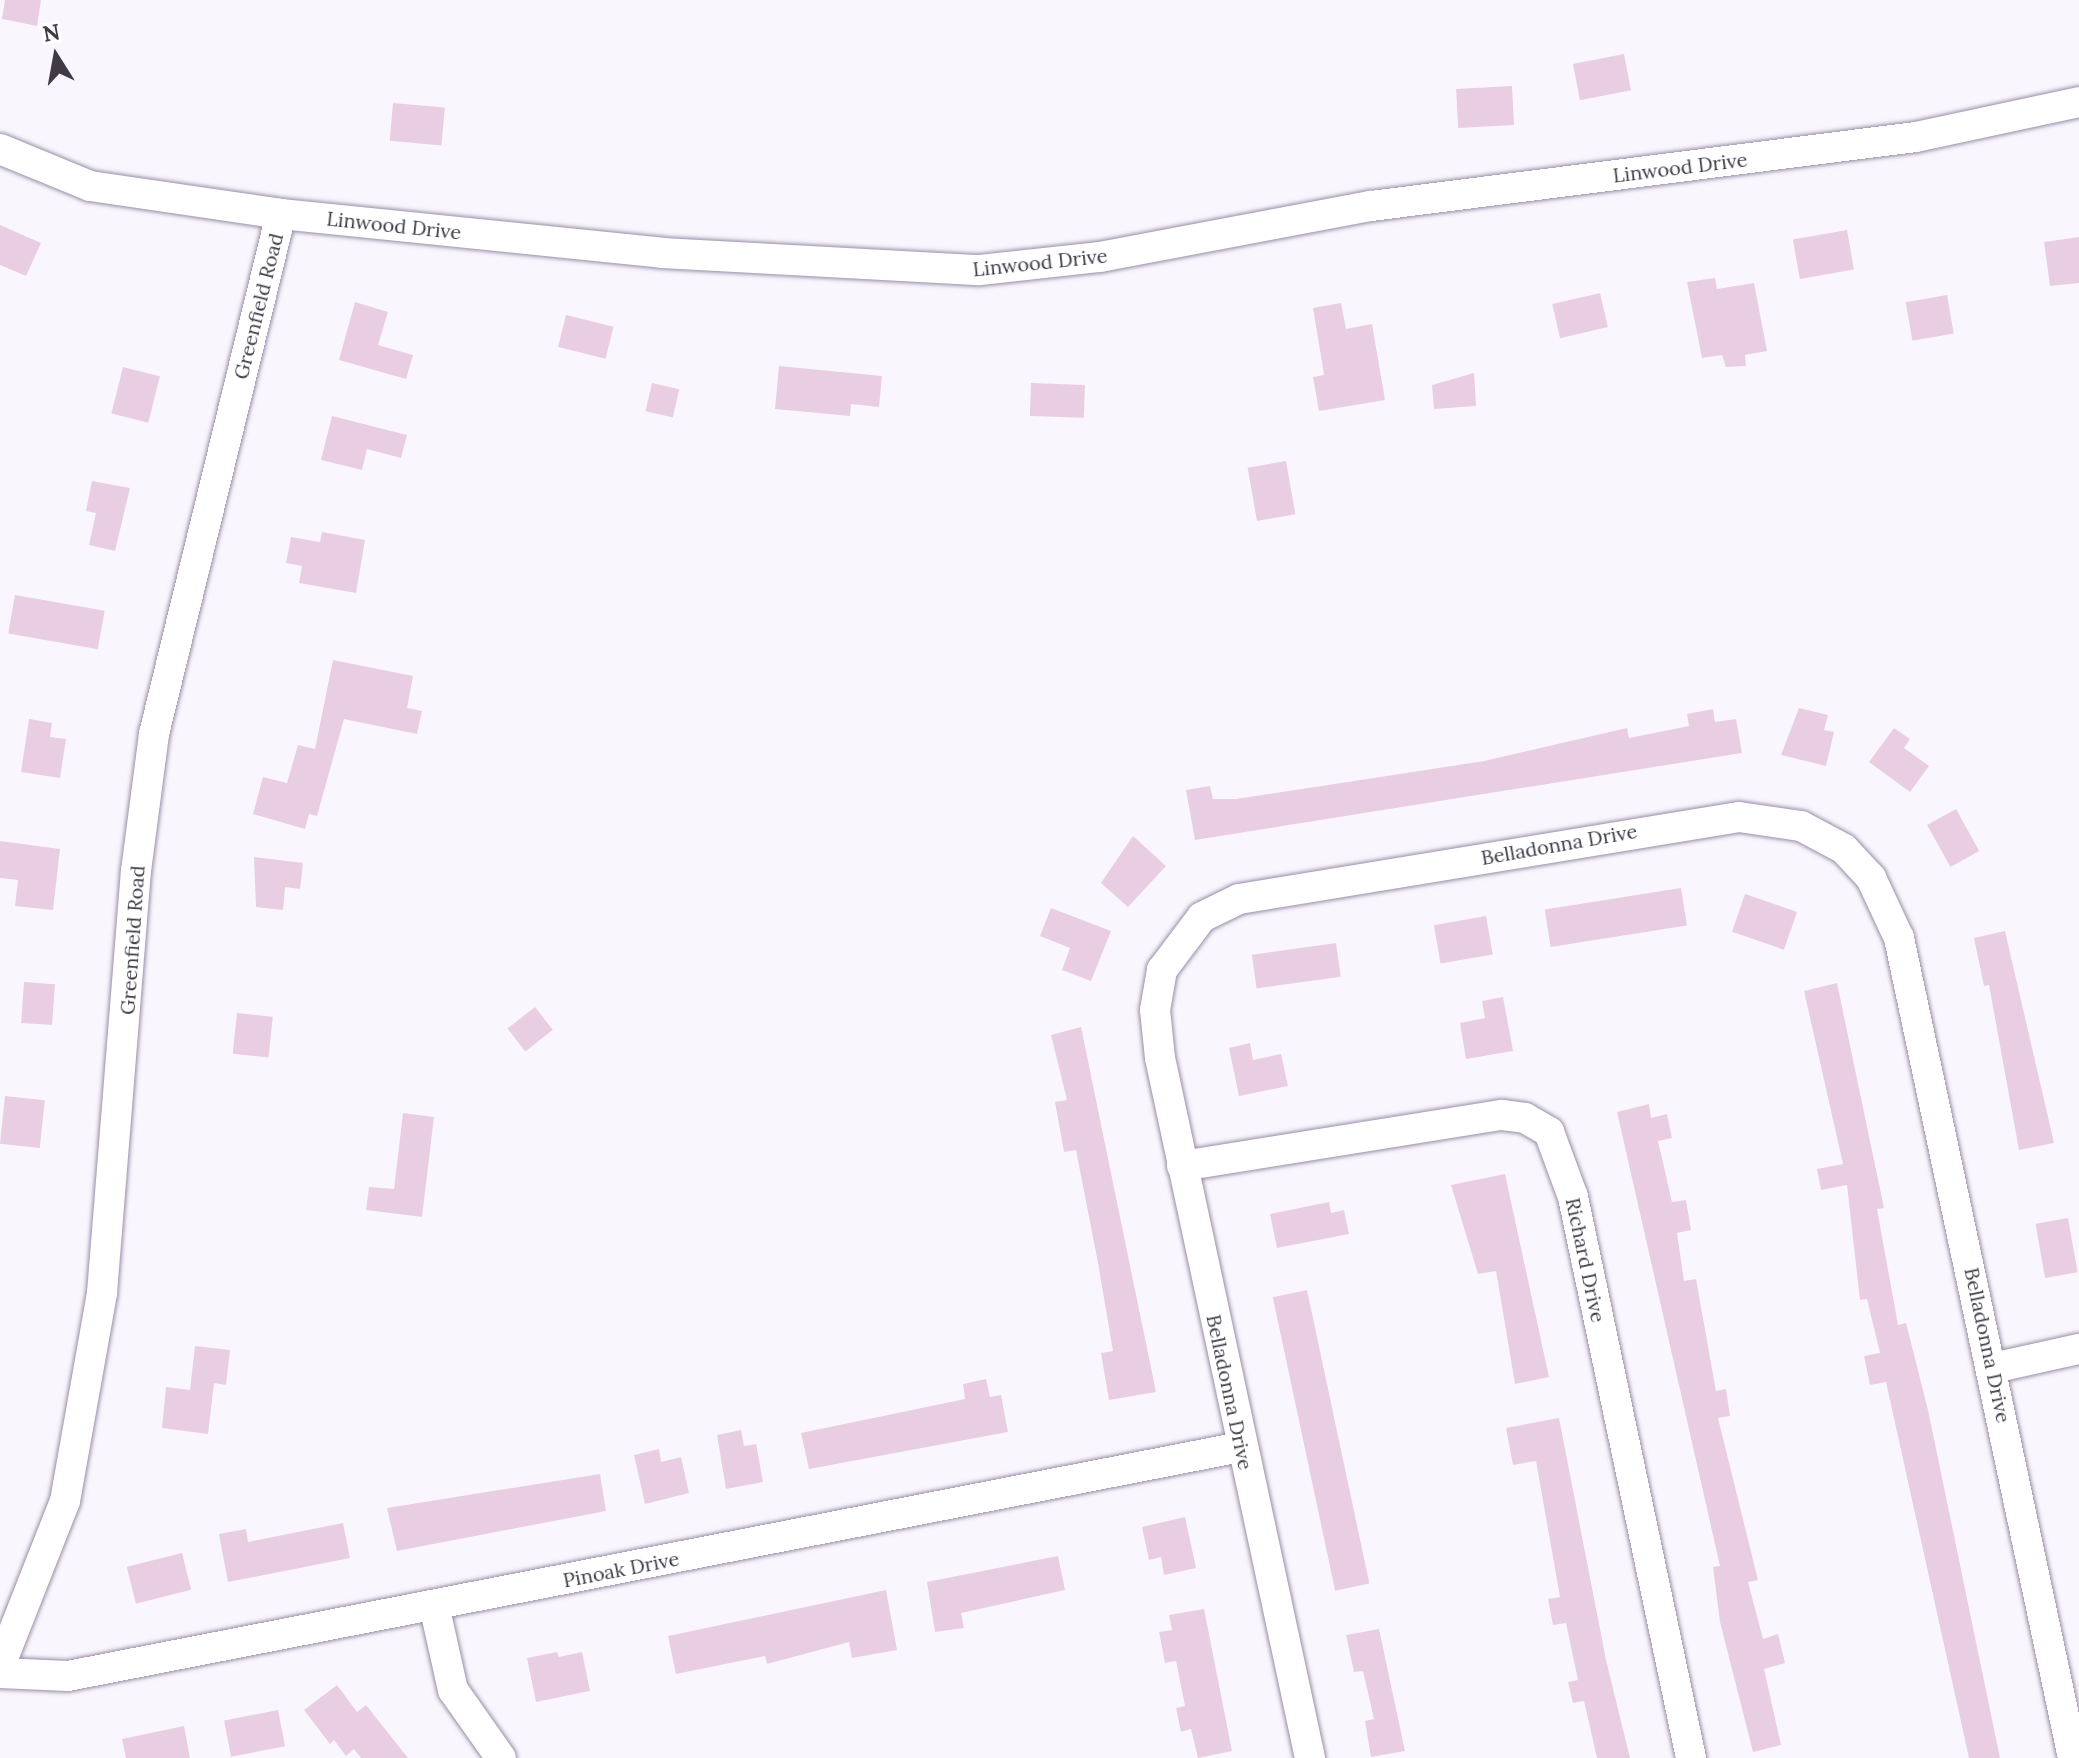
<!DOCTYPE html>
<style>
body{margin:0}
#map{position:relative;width:2079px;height:1758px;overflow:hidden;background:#f9f7fd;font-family:Lora,serif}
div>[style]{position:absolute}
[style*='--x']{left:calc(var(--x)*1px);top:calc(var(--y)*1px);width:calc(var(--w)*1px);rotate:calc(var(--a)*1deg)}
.building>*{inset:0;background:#e9cee3;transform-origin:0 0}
.roads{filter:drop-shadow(0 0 2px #9a8da8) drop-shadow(0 0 2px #9a8da8)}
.minor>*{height:30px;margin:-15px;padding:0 15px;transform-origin:15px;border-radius:15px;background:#fff}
span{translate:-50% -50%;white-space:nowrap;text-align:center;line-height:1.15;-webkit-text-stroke:8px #fff;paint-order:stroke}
.street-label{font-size:20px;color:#3f3a46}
.north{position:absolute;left:16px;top:16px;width:80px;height:80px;-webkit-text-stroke:6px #fff;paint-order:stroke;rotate:349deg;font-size:22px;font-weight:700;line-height:32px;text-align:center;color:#3f3a46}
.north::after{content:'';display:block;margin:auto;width:28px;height:36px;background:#3f3a46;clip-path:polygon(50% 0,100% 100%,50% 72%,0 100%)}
</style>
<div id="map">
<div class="building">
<i style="clip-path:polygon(5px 0,41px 0,37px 26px,2px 19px)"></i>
<i style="left:1624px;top:54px;width:37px;height:52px;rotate:79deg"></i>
<i style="left:1512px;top:86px;width:39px;height:56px;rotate:87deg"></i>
<i style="left:393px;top:103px;width:52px;height:38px;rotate:5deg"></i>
<i style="clip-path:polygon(0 225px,41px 243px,26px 276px,0 265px)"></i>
<i style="left:1847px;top:230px;width:40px;height:55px;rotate:80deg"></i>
<i style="clip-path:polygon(2079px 237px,2079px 283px,2050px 286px,2044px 242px)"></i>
<i style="clip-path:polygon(1715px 278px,1717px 289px,1754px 283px,1767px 351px,1745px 355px,1746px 366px,1726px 367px,1722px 355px,1702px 358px,1687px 282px)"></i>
<i style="left:1600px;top:293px;width:35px;height:49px;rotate:77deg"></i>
<i style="left:1947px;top:295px;width:39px;height:42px;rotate:80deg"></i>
<i style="clip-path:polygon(355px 302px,388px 312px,378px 345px,413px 355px,406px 379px,339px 360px)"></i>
<i style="clip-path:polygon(1341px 303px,1346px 329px,1372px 324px,1385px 400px,1319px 411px,1313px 377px,1324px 375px,1313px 308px)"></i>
<i style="left:566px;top:315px;width:49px;height:33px;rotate:14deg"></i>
<i style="clip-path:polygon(779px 366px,882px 376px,879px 407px,851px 404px,850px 416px,775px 409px)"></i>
<i style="left:123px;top:367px;width:38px;height:48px;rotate:14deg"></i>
<i style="clip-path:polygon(1474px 373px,1476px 406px,1434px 409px,1432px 385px)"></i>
<i style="left:652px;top:383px;width:28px;height:29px;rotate:13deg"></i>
<i style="left:1031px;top:383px;width:54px;height:33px;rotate:2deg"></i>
<i style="clip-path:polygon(332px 416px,407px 435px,401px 458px,367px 449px,362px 470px,321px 460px)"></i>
<i style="left:1286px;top:461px;width:54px;height:39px;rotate:80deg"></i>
<i style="clip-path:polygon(92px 481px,130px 488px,115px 551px,89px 545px,96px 513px,86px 511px)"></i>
<i style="clip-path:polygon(322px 532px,365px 540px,356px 593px,299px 583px,302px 566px,286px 563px,291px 537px,320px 542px)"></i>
<i style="left:15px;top:595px;width:91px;height:39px;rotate:10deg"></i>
<i style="clip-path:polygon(333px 660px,413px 676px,407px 708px,422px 711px,417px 734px,344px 719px,317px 816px,309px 814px,305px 829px,253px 814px,263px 777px,287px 783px,298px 745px,315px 749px)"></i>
<i style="clip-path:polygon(1799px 708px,1828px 715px,1824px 730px,1834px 732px,1826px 766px,1781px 755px)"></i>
<i style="clip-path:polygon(1713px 709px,1715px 722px,1736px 719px,1742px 753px,1195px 840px,1186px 790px,1210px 786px,1213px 799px,1236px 799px,1315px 787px,1484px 761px,1627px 728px,1629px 738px,1689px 726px,1687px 714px)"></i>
<i style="clip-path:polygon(29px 719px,52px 723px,50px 737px,66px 739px,60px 778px,21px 772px)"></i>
<i style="clip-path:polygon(1894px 728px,1910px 739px,1904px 748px,1929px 766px,1910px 792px,1869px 762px)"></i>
<i style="left:1956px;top:809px;width:48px;height:33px;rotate:61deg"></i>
<i style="clip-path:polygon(1133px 836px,1166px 866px,1128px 907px,1101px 883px)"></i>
<i style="clip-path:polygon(0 841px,60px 849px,53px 910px,15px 906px,18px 880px,0 878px)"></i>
<i style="clip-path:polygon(254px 857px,303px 863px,300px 889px,285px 887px,283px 910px,256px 907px)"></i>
<i style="left:1681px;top:888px;width:38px;height:138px;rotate:81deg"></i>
<i style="left:1745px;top:894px;width:55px;height:40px;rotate:19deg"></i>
<i style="clip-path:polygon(1051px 908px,1111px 931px,1091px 981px,1062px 970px,1070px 948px,1040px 936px)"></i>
<i style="left:1486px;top:916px;width:39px;height:53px;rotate:80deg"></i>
<i style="clip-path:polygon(2005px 931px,2054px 1143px,2019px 1150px,1989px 985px,1984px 986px,1974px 938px)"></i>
<i style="left:1336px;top:943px;width:34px;height:85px;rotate:82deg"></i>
<i style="left:24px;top:982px;width:31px;height:41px;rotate:4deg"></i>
<i style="clip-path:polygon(1837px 983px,1884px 1208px,1877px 1209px,1898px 1325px,1906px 1323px,1928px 1410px,2000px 1758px,1969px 1758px,1886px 1382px,1870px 1385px,1864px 1356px,1880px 1353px,1867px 1299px,1860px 1300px,1847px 1185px,1821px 1190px,1817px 1169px,1843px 1164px,1804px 991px)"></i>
<i style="clip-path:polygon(1503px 997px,1513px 1051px,1466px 1059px,1460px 1023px,1485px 1018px,1482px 1001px)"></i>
<i style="left:535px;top:1007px;width:29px;height:35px;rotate:52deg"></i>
<i style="left:237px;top:1013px;width:36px;height:41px;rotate:6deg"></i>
<i style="clip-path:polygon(1081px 1027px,1156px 1392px,1109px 1400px,1101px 1353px,1113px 1351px,1098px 1263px,1076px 1150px,1064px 1152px,1055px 1102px,1067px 1100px,1051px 1035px)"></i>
<i style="clip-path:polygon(1250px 1043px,1253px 1060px,1281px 1054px,1288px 1086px,1239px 1096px,1229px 1048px)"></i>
<i style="left:5px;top:1096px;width:40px;height:48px;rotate:6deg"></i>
<i style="clip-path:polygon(1649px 1104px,1651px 1118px,1667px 1114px,1672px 1138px,1658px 1141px,1672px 1202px,1686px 1200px,1691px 1230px,1677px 1233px,1684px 1281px,1696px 1279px,1716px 1391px,1726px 1389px,1730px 1416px,1718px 1418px,1758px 1580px,1748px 1582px,1763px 1639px,1778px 1634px,1785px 1663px,1764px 1669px,1781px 1745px,1753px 1752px,1720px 1622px,1713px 1567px,1720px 1566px,1617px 1112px)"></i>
<i style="clip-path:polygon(403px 1113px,434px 1117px,422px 1217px,366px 1210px,369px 1187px,394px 1189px)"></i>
<i style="clip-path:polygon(1505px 1174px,1549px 1377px,1515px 1384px,1496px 1271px,1478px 1274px,1451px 1185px)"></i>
<i style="clip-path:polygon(1329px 1202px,1331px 1213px,1344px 1210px,1349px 1234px,1277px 1248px,1270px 1214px)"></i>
<i style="left:2068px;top:1218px;width:55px;height:33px;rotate:80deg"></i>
<i style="left:1307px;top:1290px;width:300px;height:35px;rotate:78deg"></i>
<i style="clip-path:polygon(195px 1346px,230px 1350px,226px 1385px,214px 1383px,208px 1434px,162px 1428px,166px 1387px,190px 1390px)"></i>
<i style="clip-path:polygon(986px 1379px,990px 1397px,1001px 1395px,1008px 1432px,809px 1469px,801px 1433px,965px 1399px,963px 1384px)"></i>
<i style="clip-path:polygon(1559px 1418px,1606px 1660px,1630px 1758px,1597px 1758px,1584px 1701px,1573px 1703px,1568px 1682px,1578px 1680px,1566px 1623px,1553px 1625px,1548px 1599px,1560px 1597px,1536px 1461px,1513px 1465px,1506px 1428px)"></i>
<i style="clip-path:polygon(741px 1430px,744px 1446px,756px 1444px,763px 1482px,726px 1489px,717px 1435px)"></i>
<i style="clip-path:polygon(659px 1449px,661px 1462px,681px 1457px,689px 1493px,645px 1504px,634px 1455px)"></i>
<i style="clip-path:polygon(600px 1474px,606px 1511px,397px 1551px,387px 1508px)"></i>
<i style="clip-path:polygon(1185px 1517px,1196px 1568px,1164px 1575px,1161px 1557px,1149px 1560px,1142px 1527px)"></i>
<i style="clip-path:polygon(343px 1523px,350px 1558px,228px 1582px,219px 1534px,246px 1529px,248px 1542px)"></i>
<i style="left:182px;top:1553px;width:38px;height:57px;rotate:76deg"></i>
<i style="clip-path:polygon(1058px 1556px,1065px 1590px,961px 1613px,964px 1628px,935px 1632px,927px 1582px)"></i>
<i style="clip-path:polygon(886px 1590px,897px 1650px,852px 1658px,849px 1642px,767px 1664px,765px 1656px,676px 1674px,668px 1636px)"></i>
<i style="clip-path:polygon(1204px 1609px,1232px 1751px,1198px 1758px,1191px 1729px,1181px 1732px,1176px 1708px,1185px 1706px,1176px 1661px,1165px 1663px,1159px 1632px,1172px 1630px,1169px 1615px)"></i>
<i style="clip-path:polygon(1379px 1629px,1405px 1751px,1371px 1757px,1365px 1721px,1374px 1719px,1363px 1671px,1354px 1672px,1346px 1635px)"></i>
<i style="clip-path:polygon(557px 1652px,559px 1657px,582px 1652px,590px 1691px,536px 1702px,527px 1658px)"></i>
<i style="clip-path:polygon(337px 1685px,357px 1712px,366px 1705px,408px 1758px,361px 1758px,354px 1749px,346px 1756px,334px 1740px,330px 1744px,304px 1710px)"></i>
<i style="left:278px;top:1710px;width:37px;height:55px;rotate:79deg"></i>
<i style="clip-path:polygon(184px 1726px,190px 1758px,126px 1758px,122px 1739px)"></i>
</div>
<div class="roads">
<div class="minor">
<i style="--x:0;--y:149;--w:97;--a:22.3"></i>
<i style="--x:90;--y:186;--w:193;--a:8.3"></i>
<i style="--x:281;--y:214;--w:383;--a:5.8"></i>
<i style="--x:662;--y:253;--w:318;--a:3.1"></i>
<i style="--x:980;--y:270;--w:121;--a:-6.2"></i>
<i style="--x:1100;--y:257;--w:276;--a:-10.7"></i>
<i style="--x:1371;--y:206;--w:549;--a:-7.22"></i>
<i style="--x:1916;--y:137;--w:167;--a:-12.1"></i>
<i style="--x:1182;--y:1166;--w:324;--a:-9.1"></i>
<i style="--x:1502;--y:1115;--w:23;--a:7"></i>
<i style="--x:1525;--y:1118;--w:28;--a:30"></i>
<i style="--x:1549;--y:1132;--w:69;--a:69.7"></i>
<i style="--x:1573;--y:1197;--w:573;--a:78.12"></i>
<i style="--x:1993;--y:1368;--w:88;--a:-12.5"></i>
<i style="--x:434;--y:1605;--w:87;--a:77.4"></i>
<i style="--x:453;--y:1690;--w:83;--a:54.8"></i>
<i style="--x:0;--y:1666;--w:177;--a:-68.5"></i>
<i style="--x:65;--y:1501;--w:211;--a:-79.9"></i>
<i style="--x:102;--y:1293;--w:423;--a:-85.4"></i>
<i style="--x:136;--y:871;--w:138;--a:-82.5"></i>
<i style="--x:154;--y:734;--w:535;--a:-76.28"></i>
<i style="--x:0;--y:1673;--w:68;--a:2.5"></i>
<i style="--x:68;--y:1676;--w:1195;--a:-11.05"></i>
<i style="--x:1310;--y:1758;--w:716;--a:-102.09"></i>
<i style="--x:1160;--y:1058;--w:48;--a:-95.9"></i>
<i style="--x:1155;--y:1010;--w:41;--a:-80.1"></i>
<i style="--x:1162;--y:970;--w:66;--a:-53"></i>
<i style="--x:1202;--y:917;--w:41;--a:-25.9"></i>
<i style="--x:1239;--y:899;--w:507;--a:-9.31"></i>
<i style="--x:1739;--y:817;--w:63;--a:8.3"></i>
<i style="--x:1801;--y:826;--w:49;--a:28.1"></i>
<i style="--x:1844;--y:849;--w:40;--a:47"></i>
<i style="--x:1871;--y:878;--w:66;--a:65"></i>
<i style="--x:1899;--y:938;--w:838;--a:78.02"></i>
</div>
</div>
<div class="street-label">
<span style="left:1680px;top:167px;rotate:-7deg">Linwood Drive</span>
<span style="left:394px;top:225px;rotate:6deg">Linwood Drive</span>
<span style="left:1040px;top:262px;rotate:-6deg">Linwood Drive</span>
<span style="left:258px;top:306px;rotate:-76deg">Greenfield Road</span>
<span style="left:1559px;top:844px;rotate:-10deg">Belladonna Drive</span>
<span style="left:132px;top:940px;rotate:-86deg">Greenfield Road</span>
<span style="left:1586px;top:1260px;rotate:78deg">Richard Drive</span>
<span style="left:1988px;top:1345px;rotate:78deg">Belladonna Drive</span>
<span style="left:1230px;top:1392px;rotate:78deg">Belladonna Drive</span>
<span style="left:621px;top:1569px;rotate:-11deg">Pinoak Drive</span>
</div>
<div class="north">N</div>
</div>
